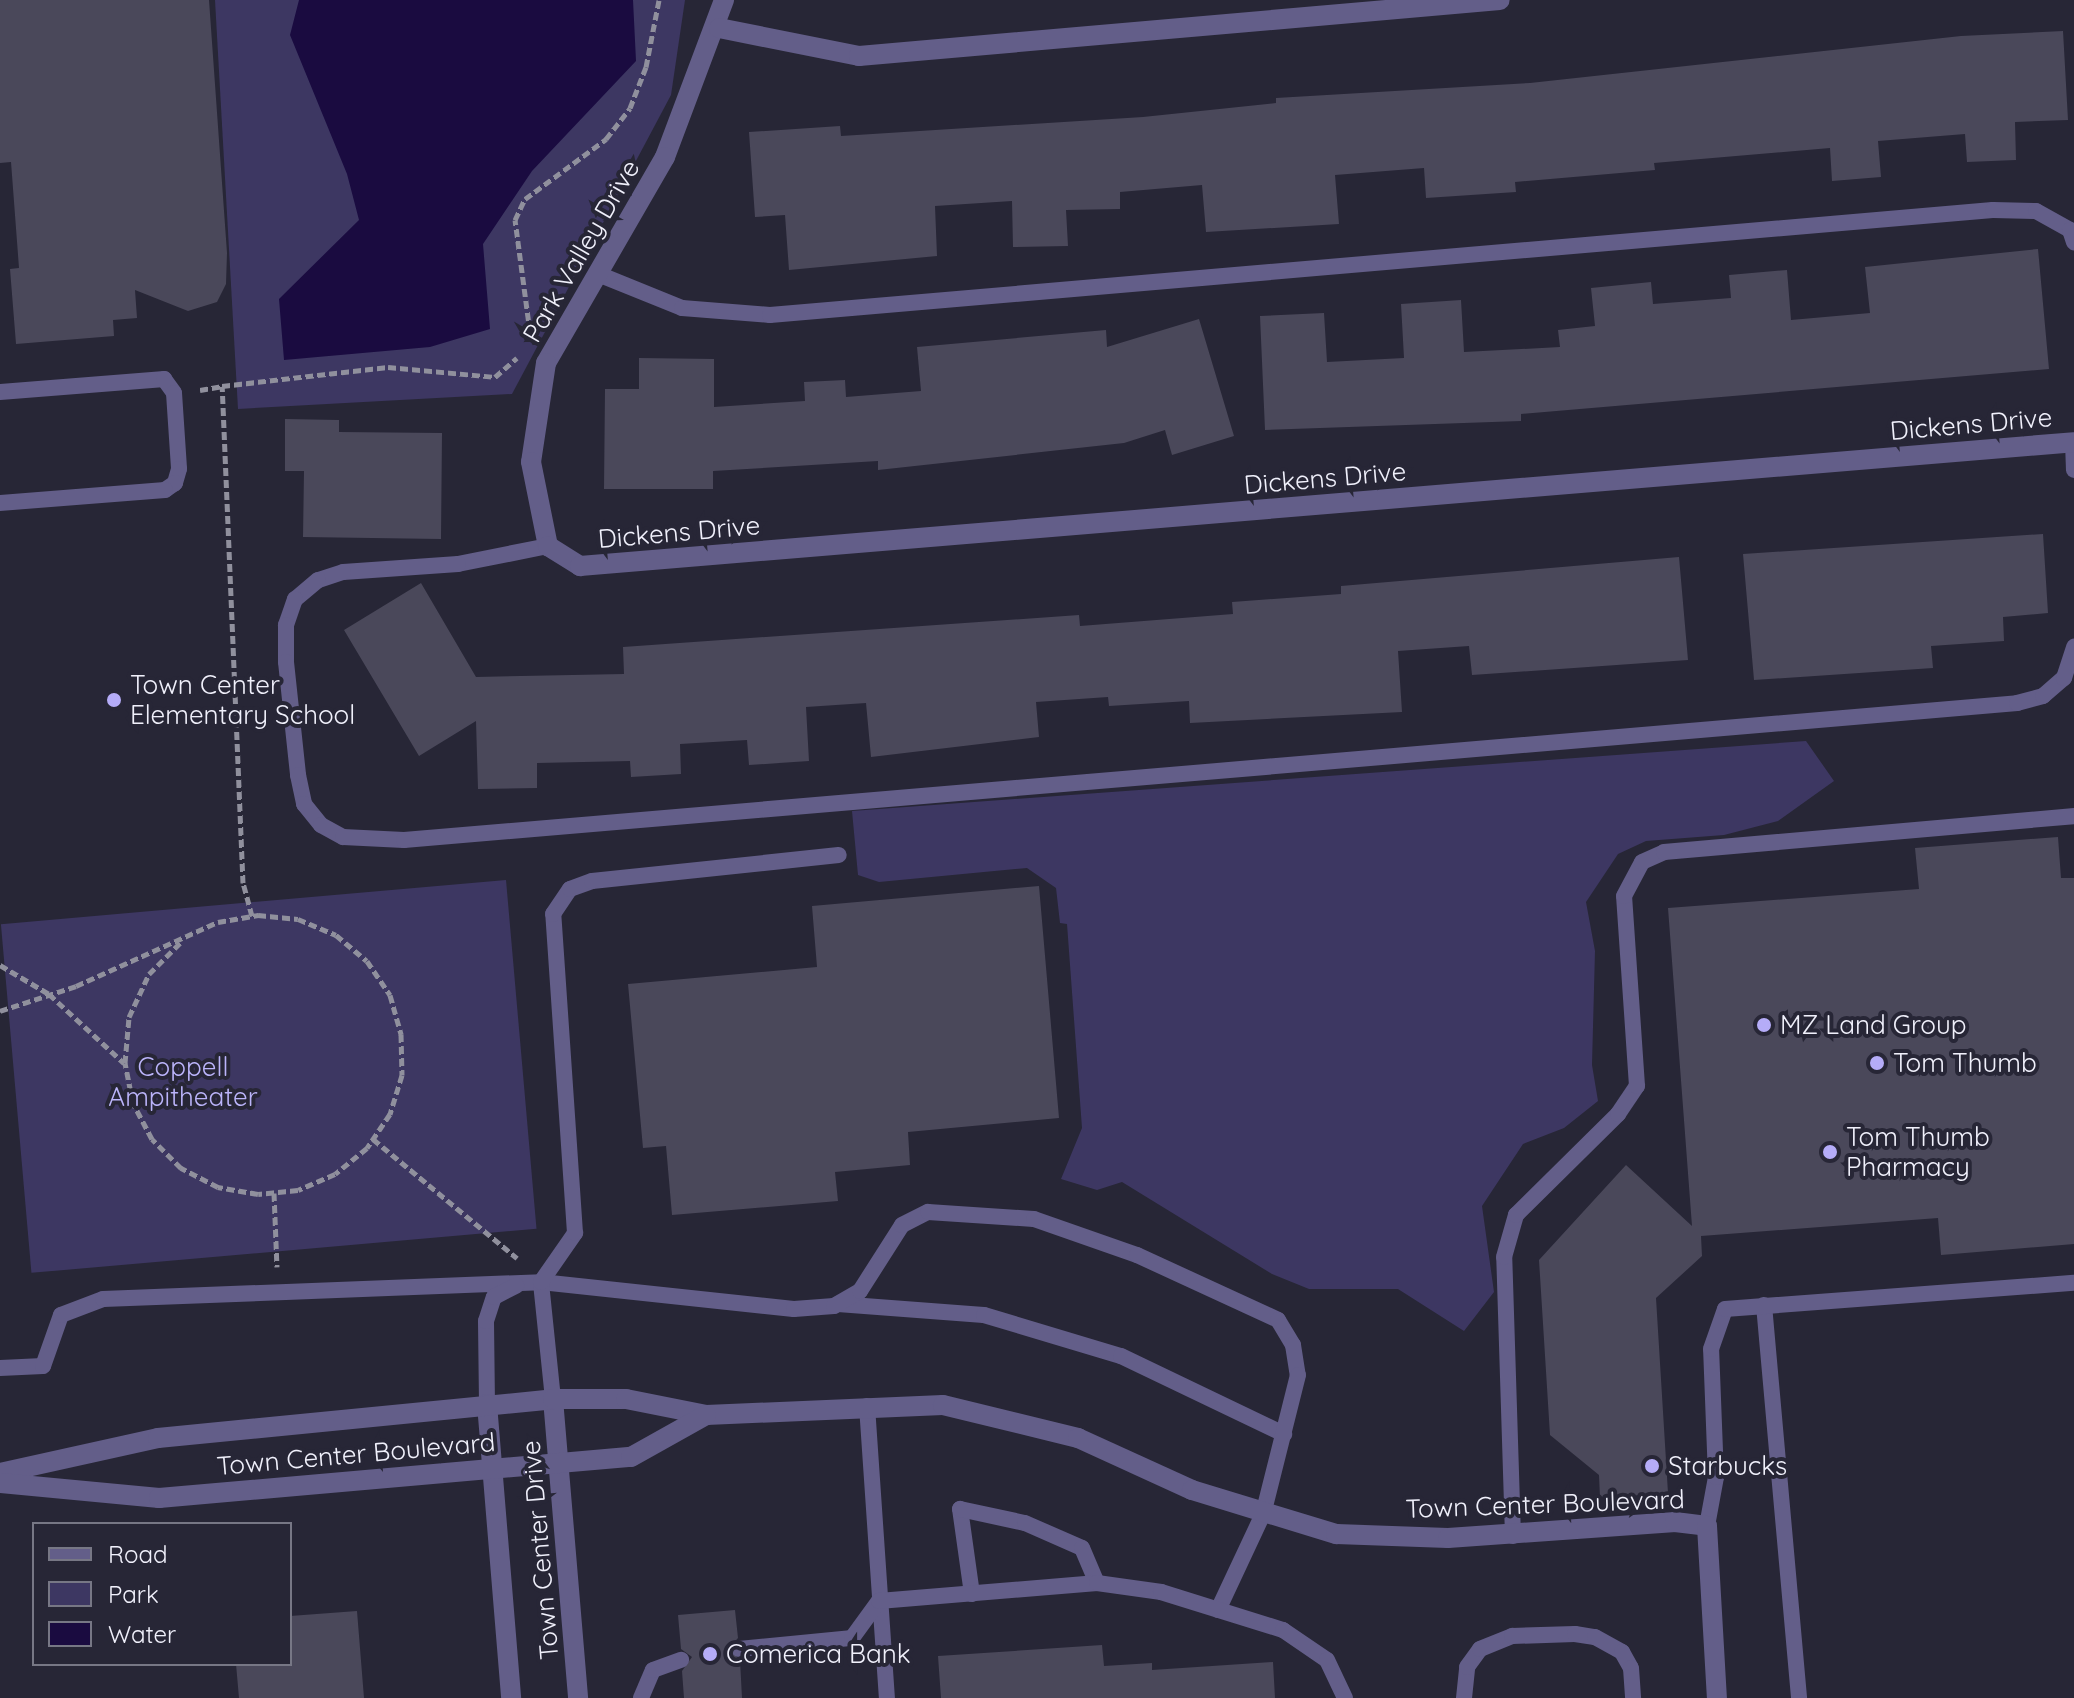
<!DOCTYPE html>
<style>
body{margin:0}
#map{position:relative;width:2074px;height:1698px;overflow:hidden;background:#272636;font-family:Quicksand,sans-serif}
div>[style]{position:absolute}
[style*='--x']{left:calc(var(--x)*1px);top:calc(var(--y)*1px);width:calc(var(--w)*1px);rotate:calc(var(--a)*1deg)}
.green>*{inset:0;background:#3d3762;transform-origin:0 0}
.water>*{inset:0;background:#1a0b40}
.building>*{inset:0;background:#4a485a}
.path>*{height:5px;margin-top:-2.5px;transform-origin:0;background:repeating-linear-gradient(90deg,#90909d 0 8px,transparent 0 12px)}
.service>*{height:16px;margin:-8px;padding:0 8px;transform-origin:8px;border-radius:8px;background:#635e89}
.minor>*{height:20px;margin:-10px;padding:0 10px;transform-origin:10px;border-radius:10px;background:#635e89}
.dots>*{width:22px;height:22px;translate:-50% -50%;box-sizing:border-box;border:4px solid #272636;border-radius:50%}
span{translate:-50% -50%;white-space:nowrap;text-align:center;line-height:1.15;-webkit-text-stroke:8px #272636;paint-order:stroke}
.street-label{font-size:26px;color:#f0f0fb}
.poi-label{font-size:26px;color:#f0f0fb}
.left{translate:0 -50%;text-align:left}
.park-label{font-size:26px;color:#bbb4fa}
.legend{position:absolute;left:32px;top:1522px;width:260px;height:144px;box-sizing:border-box;background:#272636;border:2px solid #777785;margin:0;padding:10px 14px;list-style:none;font-size:24px;color:#f0f0fb}
.legend li{display:flex;align-items:center;gap:16px;height:40px}
.legend b{width:40px;border:2px solid #777785}
</style>
<div id="map">
<div class="green">
<i style="clip-path:polygon(215px 0,685px 0,671px 95px,512px 394px,238px 409px)"></i>
<i style="clip-path:polygon(1806px 741px,1834px 781px,1778px 821px,1724px 835px,1646px 841px,1618px 854px,1586px 902px,1595px 951px,1592px 1065px,1598px 1101px,1564px 1128px,1523px 1144px,1482px 1206px,1494px 1292px,1464px 1331px,1398px 1289px,1309px 1289px,1272px 1274px,1122px 1182px,1097px 1190px,1061px 1179px,1082px 1128px,1067px 924px,1060px 923px,1056px 888px,1027px 868px,879px 882px,858px 875px,852px 811px)"></i>
<i style="left:506px;top:880px;width:350px;height:507px;rotate:85deg"></i>
</div>
<div class="water">
<i style="clip-path:polygon(299px 0,633px 0,636px 61px,532px 171px,483px 244px,490px 329px,430px 347px,284px 360px,279px 299px,359px 220px,347px 174px,290px 35px)"></i>
</div>
<div class="building">
<i style="clip-path:polygon(0 0,209px 0,227px 253px,226px 284px,217px 302px,188px 311px,135px 290px,137px 318px,113px 320px,114px 336px,16px 344px,10px 269px,19px 268px,11px 162px,0 163px)"></i>
<i style="clip-path:polygon(2063px 31px,2068px 120px,2015px 122px,2016px 160px,1967px 162px,1965px 134px,1878px 141px,1881px 177px,1832px 181px,1830px 148px,1654px 163px,1655px 170px,1515px 182px,1516px 192px,1426px 198px,1424px 168px,1335px 175px,1339px 224px,1206px 232px,1202px 185px,1120px 192px,1120px 209px,1066px 210px,1068px 246px,1013px 247px,1012px 201px,935px 206px,937px 256px,789px 270px,785px 215px,755px 217px,749px 132px,840px 126px,841px 136px,1143px 117px,1276px 103px,1276px 98px,1530px 83px,1961px 36px)"></i>
<i style="clip-path:polygon(2038px 249px,2049px 369px,1521px 414px,1521px 421px,1265px 430px,1260px 316px,1324px 313px,1327px 362px,1404px 358px,1401px 304px,1461px 300px,1464px 352px,1560px 347px,1558px 330px,1595px 326px,1591px 288px,1651px 282px,1653px 304px,1731px 298px,1729px 275px,1787px 270px,1791px 320px,1870px 313px,1865px 267px)"></i>
<i style="clip-path:polygon(1199px 319px,1234px 436px,1172px 455px,1165px 430px,1124px 443px,878px 470px,878px 461px,713px 471px,713px 489px,604px 489px,605px 389px,639px 389px,639px 358px,714px 359px,714px 407px,805px 401px,804px 382px,845px 380px,846px 397px,921px 391px,917px 347px,1106px 330px,1107px 347px)"></i>
<i style="clip-path:polygon(285px 419px,339px 420px,339px 432px,442px 433px,441px 539px,303px 537px,304px 471px,285px 471px)"></i>
<i style="clip-path:polygon(2043px 534px,2048px 613px,2003px 617px,2004px 641px,1931px 646px,1933px 668px,1754px 680px,1743px 554px)"></i>
<i style="clip-path:polygon(1679px 557px,1688px 660px,1472px 675px,1469px 646px,1398px 651px,1402px 712px,1190px 723px,1189px 701px,1109px 706px,1108px 697px,1036px 702px,1039px 737px,871px 757px,866px 703px,806px 707px,809px 761px,749px 765px,747px 740px,680px 744px,681px 774px,631px 777px,630px 761px,537px 763px,537px 788px,478px 789px,476px 721px,419px 756px,344px 630px,421px 583px,476px 677px,624px 674px,623px 647px,1079px 615px,1080px 626px,1233px 614px,1232px 602px,1341px 594px,1341px 586px)"></i>
<i style="clip-path:polygon(2058px 837px,2061px 878px,2074px 878px,2074px 1244px,1941px 1255px,1938px 1218px,1701px 1236px,1702px 1256px,1656px 1298px,1668px 1493px,1600px 1498px,1599px 1475px,1550px 1435px,1539px 1260px,1626px 1165px,1692px 1226px,1668px 908px,1919px 889px,1915px 848px)"></i>
<i style="clip-path:polygon(1039px 886px,1059px 1118px,908px 1132px,910px 1165px,835px 1172px,838px 1201px,672px 1215px,666px 1146px,643px 1148px,628px 984px,817px 967px,812px 906px)"></i>
<i style="clip-path:polygon(735px 1610px,738px 1638px,728px 1649px,740px 1660px,742px 1698px,684px 1698px,682px 1671px,692px 1657px,681px 1649px,678px 1615px)"></i>
<i style="clip-path:polygon(357px 1611px,364px 1698px,239px 1698px,236px 1664px,290px 1664px,290px 1616px)"></i>
<i style="clip-path:polygon(1102px 1645px,1104px 1666px,1152px 1663px,1152px 1670px,1273px 1662px,1275px 1698px,941px 1698px,938px 1656px)"></i>
</div>
<div class="path">
<i style="--x:530;--y:332;--w:113;--a:-97.6"></i>
<i style="--x:515;--y:220;--w:23;--a:-65"></i>
<i style="--x:525;--y:199;--w:101;--a:-36.5"></i>
<i style="--x:606;--y:139;--w:39;--a:-52"></i>
<i style="--x:630;--y:108;--w:44;--a:-68.7"></i>
<i style="--x:646;--y:67;--w:68;--a:-79"></i>
<i style="--x:200;--y:390;--w:22;--a:-10"></i>
<i style="--x:252;--y:916;--w:34;--a:-105"></i>
<i style="--x:243;--y:883;--w:497;--a:-92.4"></i>
<i style="--x:222;--y:386;--w:167;--a:-6.5"></i>
<i style="--x:388;--y:367;--w:107;--a:5.3"></i>
<i style="--x:495;--y:377;--w:29;--a:-41"></i>
<i style="--x:0;--y:965;--w:57;--a:30.6"></i>
<i style="--x:49;--y:994;--w:102;--a:42.6"></i>
<i style="--x:0;--y:1011;--w:80;--a:-18.2"></i>
<i style="--x:76;--y:986;--w:156;--a:-24.3"></i>
<i style="--x:218;--y:922;--w:41;--a:-9.9"></i>
<i style="--x:258;--y:915;--w:40;--a:5.7"></i>
<i style="--x:298;--y:919;--w:41;--a:22.8"></i>
<i style="--x:336;--y:935;--w:40;--a:40"></i>
<i style="--x:367;--y:961;--w:41;--a:55.9"></i>
<i style="--x:390;--y:995;--w:41;--a:74.2"></i>
<i style="--x:401;--y:1034;--w:41;--a:88.6"></i>
<i style="--x:402;--y:1075;--w:41;--a:107.1"></i>
<i style="--x:390;--y:1114;--w:41;--a:124.1"></i>
<i style="--x:367;--y:1148;--w:41;--a:140.9"></i>
<i style="--x:335;--y:1174;--w:40;--a:156.6"></i>
<i style="--x:298;--y:1190;--w:40;--a:174.3"></i>
<i style="--x:258;--y:1194;--w:41;--a:-170.1"></i>
<i style="--x:218;--y:1187;--w:42;--a:-152.8"></i>
<i style="--x:181;--y:1168;--w:41;--a:-135"></i>
<i style="--x:152;--y:1139;--w:41;--a:-117.8"></i>
<i style="--x:133;--y:1103;--w:41;--a:-101.3"></i>
<i style="--x:125;--y:1063;--w:46;--a:-85"></i>
<i style="--x:129;--y:1017;--w:47;--a:-65.1"></i>
<i style="--x:149;--y:974;--w:47;--a:-45"></i>
<i style="--x:373;--y:1139;--w:187;--a:39.6"></i>
<i style="--x:274;--y:1193;--w:74;--a:87.7"></i>
</div>
<div class="service">
<i style="--x:598;--y:274;--w:91;--a:22"></i>
<i style="--x:682;--y:308;--w:88;--a:4.5"></i>
<i style="--x:770;--y:315;--w:1227;--a:-4.91"></i>
<i style="--x:1993;--y:210;--w:43;--a:1.3"></i>
<i style="--x:2036;--y:211;--w:39;--a:29"></i>
<i style="--x:2070;--y:230;--w:13;--a:72"></i>
<i style="--x:0;--y:392;--w:165;--a:-4.5"></i>
<i style="--x:164;--y:379;--w:17;--a:54"></i>
<i style="--x:174;--y:393;--w:76;--a:86.2"></i>
<i style="--x:179;--y:469;--w:15;--a:106"></i>
<i style="--x:175;--y:483;--w:12;--a:145"></i>
<i style="--x:165;--y:490;--w:166;--a:175.5"></i>
<i style="--x:2073;--y:442;--w:28;--a:88"></i>
<i style="--x:548;--y:546;--w:92;--a:168.7"></i>
<i style="--x:458;--y:564;--w:115;--a:176"></i>
<i style="--x:343;--y:572;--w:26;--a:162"></i>
<i style="--x:318;--y:580;--w:30;--a:140"></i>
<i style="--x:295;--y:599;--w:28;--a:109"></i>
<i style="--x:286;--y:625;--w:37;--a:90"></i>
<i style="--x:286;--y:662;--w:114;--a:83.9"></i>
<i style="--x:298;--y:775;--w:30;--a:78"></i>
<i style="--x:304;--y:804;--w:27;--a:51"></i>
<i style="--x:321;--y:825;--w:25;--a:29"></i>
<i style="--x:343;--y:837;--w:61;--a:2.8"></i>
<i style="--x:404;--y:840;--w:1619;--a:-4.85"></i>
<i style="--x:2017;--y:703;--w:27;--a:-15"></i>
<i style="--x:2043;--y:696;--w:28;--a:-41"></i>
<i style="--x:2064;--y:678;--w:33;--a:-72"></i>
<i style="--x:838;--y:1304;--w:146;--a:4.3"></i>
<i style="--x:984;--y:1315;--w:143;--a:16.7"></i>
<i style="--x:1121;--y:1356;--w:181;--a:25.6"></i>
<i style="--x:1764;--y:1305;--w:395;--a:84.9"></i>
<i style="--x:0;--y:1368;--w:43;--a:-2.7"></i>
<i style="--x:43;--y:1366;--w:54;--a:-70.6"></i>
<i style="--x:61;--y:1315;--w:45;--a:-20.9"></i>
<i style="--x:103;--y:1299;--w:438;--a:-2.2"></i>
<i style="--x:541;--y:1282;--w:254;--a:6.1"></i>
<i style="--x:794;--y:1309;--w:40;--a:-4.3"></i>
<i style="--x:834;--y:1306;--w:30;--a:-30"></i>
<i style="--x:860;--y:1291;--w:78;--a:-57.5"></i>
<i style="--x:902;--y:1225;--w:29;--a:-27"></i>
<i style="--x:928;--y:1212;--w:106;--a:3.8"></i>
<i style="--x:1034;--y:1219;--w:109;--a:19.3"></i>
<i style="--x:1137;--y:1255;--w:155;--a:24.7"></i>
<i style="--x:1278;--y:1320;--w:29;--a:59"></i>
<i style="--x:1293;--y:1345;--w:30;--a:81"></i>
<i style="--x:1298;--y:1375;--w:143;--a:104.1"></i>
<i style="--x:1263;--y:1514;--w:106;--a:115.1"></i>
<i style="--x:553;--y:1399;--w:118;--a:-95.9"></i>
<i style="--x:541;--y:1282;--w:60;--a:-55.2"></i>
<i style="--x:575;--y:1233;--w:320;--a:-93.9"></i>
<i style="--x:553;--y:914;--w:30;--a:-56"></i>
<i style="--x:570;--y:889;--w:23;--a:-20"></i>
<i style="--x:592;--y:881;--w:248;--a:-6"></i>
<i style="--x:487;--y:1404;--w:83;--a:-90.7"></i>
<i style="--x:486;--y:1321;--w:25;--a:-72"></i>
<i style="--x:494;--y:1297;--w:25;--a:-27"></i>
<i style="--x:867;--y:1406;--w:293;--a:86.1"></i>
<i style="--x:1707;--y:1526;--w:50;--a:-79.6"></i>
<i style="--x:1716;--y:1477;--w:128;--a:-92.2"></i>
<i style="--x:1711;--y:1349;--w:42;--a:-70.7"></i>
<i style="--x:1725;--y:1309;--w:350;--a:-4.3"></i>
<i style="--x:1513;--y:1536;--w:279;--a:-91.8"></i>
<i style="--x:1504;--y:1257;--w:44;--a:-74.1"></i>
<i style="--x:1516;--y:1215;--w:144;--a:-44.7"></i>
<i style="--x:1618;--y:1114;--w:34;--a:-56"></i>
<i style="--x:1637;--y:1086;--w:190;--a:-93.9"></i>
<i style="--x:1624;--y:896;--w:38;--a:-62"></i>
<i style="--x:1642;--y:862;--w:24;--a:-24"></i>
<i style="--x:1664;--y:852;--w:412;--a:-5"></i>
<i style="--x:972;--y:1594;--w:86;--a:-98"></i>
<i style="--x:960;--y:1509;--w:66;--a:12.2"></i>
<i style="--x:1025;--y:1523;--w:62;--a:23.7"></i>
<i style="--x:1082;--y:1548;--w:38;--a:67"></i>
<i style="--x:739;--y:1649;--w:114;--a:-5.6"></i>
<i style="--x:852;--y:1638;--w:46;--a:-53.9"></i>
<i style="--x:879;--y:1601;--w:219;--a:-4.7"></i>
<i style="--x:1097;--y:1583;--w:65;--a:8"></i>
<i style="--x:1161;--y:1592;--w:128;--a:17.3"></i>
<i style="--x:1283;--y:1630;--w:53;--a:34.3"></i>
<i style="--x:1327;--y:1660;--w:42;--a:64.7"></i>
<i style="--x:641;--y:1698;--w:30;--a:-67"></i>
<i style="--x:653;--y:1670;--w:30;--a:-20"></i>
<i style="--x:1464;--y:1698;--w:31;--a:-84"></i>
<i style="--x:1467;--y:1667;--w:22;--a:-54"></i>
<i style="--x:1480;--y:1649;--w:35;--a:-22"></i>
<i style="--x:1512;--y:1636;--w:63;--a:-1.8"></i>
<i style="--x:1575;--y:1634;--w:20;--a:9"></i>
<i style="--x:1595;--y:1637;--w:31;--a:29"></i>
<i style="--x:1622;--y:1652;--w:18;--a:61"></i>
<i style="--x:1631;--y:1668;--w:30;--a:86"></i>
</div>
<div class="minor">
<i style="--x:724;--y:0;--w:168;--a:110.6"></i>
<i style="--x:665;--y:157;--w:238;--a:120"></i>
<i style="--x:546;--y:363;--w:100;--a:98.6"></i>
<i style="--x:531;--y:462;--w:86;--a:78.6"></i>
<i style="--x:548;--y:546;--w:38;--a:32"></i>
<i style="--x:580;--y:566;--w:1499;--a:-4.74"></i>
<i style="--x:719;--y:28;--w:143;--a:11.3"></i>
<i style="--x:859;--y:56;--w:643;--a:-4.99"></i>
<i style="--x:553;--y:1399;--w:300;--a:85.2"></i>
<i style="--x:487;--y:1404;--w:295;--a:85.3"></i>
<i style="--x:0;--y:1473;--w:162;--a:-12.5"></i>
<i style="--x:158;--y:1438;--w:397;--a:-5.6"></i>
<i style="--x:553;--y:1399;--w:73;--a:0"></i>
<i style="--x:626;--y:1399;--w:82;--a:11.3"></i>
<i style="--x:706;--y:1415;--w:237;--a:-2.4"></i>
<i style="--x:943;--y:1405;--w:139;--a:13.7"></i>
<i style="--x:1078;--y:1438;--w:125;--a:24.5"></i>
<i style="--x:1192;--y:1490;--w:151;--a:17"></i>
<i style="--x:1336;--y:1534;--w:112;--a:2"></i>
<i style="--x:1448;--y:1538;--w:228;--a:-4"></i>
<i style="--x:1675;--y:1522;--w:32;--a:7"></i>
<i style="--x:1707;--y:1526;--w:172;--a:86.7"></i>
<i style="--x:0;--y:1483;--w:160;--a:5.4"></i>
<i style="--x:159;--y:1498;--w:474;--a:-5"></i>
<i style="--x:631;--y:1457;--w:86;--a:-29.2"></i>
</div>
<div class="dots">
<i style="left:114px;top:700px;background:#b5acf8"></i>
<i style="left:1764px;top:1025px;background:#b5acf8"></i>
<i style="left:1877px;top:1063px;background:#b5acf8"></i>
<i style="left:1830px;top:1152px;background:#b5acf8"></i>
<i style="left:1652px;top:1466px;background:#b5acf8"></i>
<i style="left:710px;top:1654px;background:#b5acf8"></i>
</div>
<div class="street-label">
<span style="left:581px;top:251px;rotate:-60deg">Park Valley Drive</span>
<span style="left:1971px;top:424px;rotate:-5deg">Dickens Drive</span>
<span style="left:1325px;top:478px;rotate:-5deg">Dickens Drive</span>
<span style="left:679px;top:532px;rotate:-5deg">Dickens Drive</span>
<span style="left:356px;top:1454px;rotate:-5deg">Town Center Boulevard</span>
<span style="left:1545px;top:1504px;rotate:-2deg">Town Center Boulevard</span>
<span style="left:540px;top:1550px;rotate:-95deg">Town Center Drive</span>
</div>
<div class="poi-label">
<span class="left" style="left:130px;top:700px">Town Center<br>Elementary School</span>
<span class="left" style="left:1780px;top:1025px">MZ Land Group</span>
<span class="left" style="left:1893px;top:1063px">Tom Thumb</span>
<span class="left" style="left:1846px;top:1152px">Tom Thumb<br>Pharmacy</span>
<span class="left" style="left:1668px;top:1466px">Starbucks</span>
<span class="left" style="left:726px;top:1654px">Comerica Bank</span>
</div>
<div class="park-label">
<span style="left:183px;top:1082px">Coppell<br>Ampitheater</span>
</div>
<ul class="legend">
<li><b style="height:10px;background:#635e89"></b>Road</li>
<li><b style="height:22px;background:#3d3762"></b>Park</li>
<li><b style="height:22px;background:#1a0b40"></b>Water</li>
</ul>
</div>
